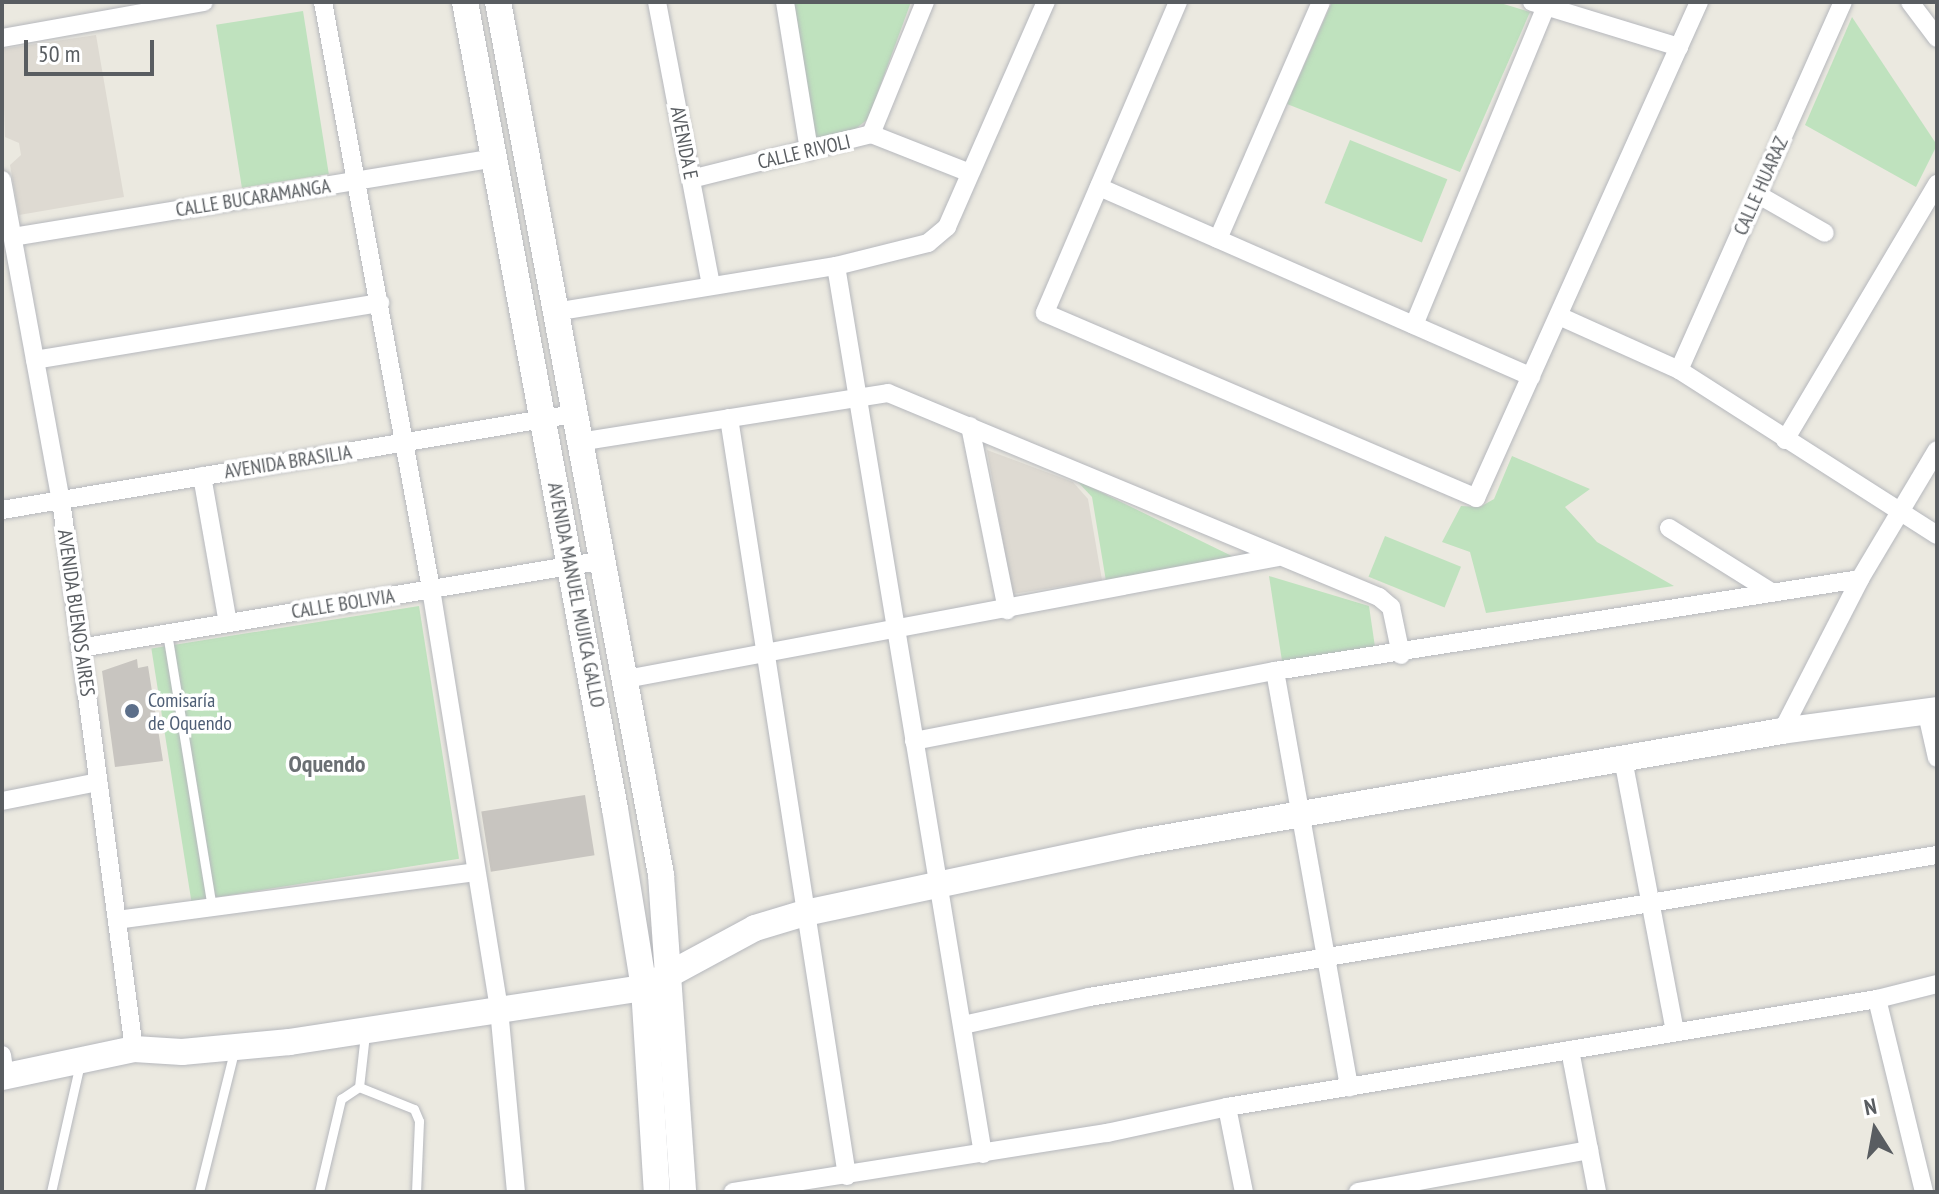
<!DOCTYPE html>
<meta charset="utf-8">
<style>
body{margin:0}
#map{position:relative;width:1939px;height:1194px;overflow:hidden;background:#ebe9e0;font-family:"PT Sans Narrow",sans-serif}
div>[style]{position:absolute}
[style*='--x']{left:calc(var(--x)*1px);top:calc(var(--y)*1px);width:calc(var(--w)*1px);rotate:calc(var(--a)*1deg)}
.education>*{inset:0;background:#dedad2}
.green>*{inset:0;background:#bfe2be;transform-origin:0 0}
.building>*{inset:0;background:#c8c5c0;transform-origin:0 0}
.roads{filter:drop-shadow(0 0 2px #b6b8bd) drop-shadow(0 0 2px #b6b8bd)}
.lane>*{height:9px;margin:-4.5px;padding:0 4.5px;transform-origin:4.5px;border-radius:4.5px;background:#fff}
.street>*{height:18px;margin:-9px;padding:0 9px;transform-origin:9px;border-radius:9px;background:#fff}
.secondary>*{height:26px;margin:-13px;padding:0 13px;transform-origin:13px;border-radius:13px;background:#fff}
.dots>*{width:22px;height:22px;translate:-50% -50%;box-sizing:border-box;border:4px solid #fff;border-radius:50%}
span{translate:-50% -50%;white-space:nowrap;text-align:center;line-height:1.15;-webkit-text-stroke:7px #fff;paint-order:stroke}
.street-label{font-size:20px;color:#595d61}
.service-label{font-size:20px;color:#4e5e75}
.left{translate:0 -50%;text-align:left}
.quarter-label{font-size:24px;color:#6a6f73;font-weight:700}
.frame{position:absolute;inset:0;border:4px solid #595d61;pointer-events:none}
.north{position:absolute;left:1835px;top:1090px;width:80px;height:80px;-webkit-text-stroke:6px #fff;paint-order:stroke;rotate:349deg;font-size:22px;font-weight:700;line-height:32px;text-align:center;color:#595d61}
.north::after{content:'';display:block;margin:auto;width:28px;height:36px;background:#595d61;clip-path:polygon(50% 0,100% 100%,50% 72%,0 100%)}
.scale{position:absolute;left:24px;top:40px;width:130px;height:36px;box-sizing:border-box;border:4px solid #595d61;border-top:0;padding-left:10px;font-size:24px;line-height:28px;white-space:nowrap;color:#595d61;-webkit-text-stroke:6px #fff;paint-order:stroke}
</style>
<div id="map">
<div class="education">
<i style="clip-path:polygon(96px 35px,124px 197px,19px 215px,10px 165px,21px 155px,19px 143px,5px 137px,2px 49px)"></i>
<i style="clip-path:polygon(987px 450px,1073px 482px,1088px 499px,1102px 580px,1012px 594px)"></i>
</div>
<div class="green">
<i style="clip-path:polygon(794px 2px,911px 2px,868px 119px,849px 134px,816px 140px)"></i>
<i style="clip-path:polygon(1332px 2px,1497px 2px,1530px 12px,1460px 172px,1287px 104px)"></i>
<i style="left:303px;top:11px;width:165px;height:88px;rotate:81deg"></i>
<i style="clip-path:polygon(1852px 17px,1937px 145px,1916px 187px,1805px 125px)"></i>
<i style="left:1350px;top:140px;width:105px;height:68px;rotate:22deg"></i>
<i style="clip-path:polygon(1512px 456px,1590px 489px,1565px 507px,1597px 542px,1674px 586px,1486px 613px,1470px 552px,1442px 542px,1461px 506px,1480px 507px,1494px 499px)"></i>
<i style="clip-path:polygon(1076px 480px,1238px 559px,1106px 581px,1092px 497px)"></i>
<i style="left:1385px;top:536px;width:82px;height:44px;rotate:22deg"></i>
<i style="clip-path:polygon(1269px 576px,1369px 606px,1375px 647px,1282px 661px)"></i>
<i style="left:419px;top:606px;width:256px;height:271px;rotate:81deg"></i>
</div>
<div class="building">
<i style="clip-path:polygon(137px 659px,138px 668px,148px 666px,163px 761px,115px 767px,102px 671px)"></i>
<i style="left:585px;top:795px;width:61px;height:105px;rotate:81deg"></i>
</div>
<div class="roads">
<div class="lane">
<i style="--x:167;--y:633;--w:278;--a:80.7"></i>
<i style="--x:359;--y:1087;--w:59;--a:21.8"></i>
<i style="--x:414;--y:1109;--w:13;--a:67"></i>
<i style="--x:419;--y:1121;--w:71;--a:92.4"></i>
<i style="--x:51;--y:1192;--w:132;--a:-77.3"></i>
<i style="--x:199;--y:1192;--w:144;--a:-76"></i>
<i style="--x:319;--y:1192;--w:96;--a:-76.7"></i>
<i style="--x:341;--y:1099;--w:22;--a:-34"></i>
<i style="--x:359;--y:1087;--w:53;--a:-83.5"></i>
</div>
<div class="street">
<i style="--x:323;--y:2;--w:597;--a:79.57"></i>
<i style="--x:431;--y:589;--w:425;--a:80.8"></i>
<i style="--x:499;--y:1009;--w:184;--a:84.7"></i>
<i style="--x:657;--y:2;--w:287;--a:79.2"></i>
<i style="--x:785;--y:2;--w:151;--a:80.8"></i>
<i style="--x:1178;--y:2;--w:338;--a:113.2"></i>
<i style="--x:1045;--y:313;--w:469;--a:23.2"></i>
<i style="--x:1476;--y:498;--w:544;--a:-65.79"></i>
<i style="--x:1532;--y:2;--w:154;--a:17"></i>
<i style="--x:1910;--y:2;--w:45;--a:53.1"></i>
<i style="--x:2;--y:38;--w:205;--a:-10.1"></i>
<i style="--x:871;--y:134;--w:106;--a:21.5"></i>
<i style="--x:691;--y:179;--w:186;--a:-14"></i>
<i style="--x:871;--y:134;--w:143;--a:-67.8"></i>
<i style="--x:2;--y:180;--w:325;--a:79.6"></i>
<i style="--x:61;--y:500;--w:554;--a:82.43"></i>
<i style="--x:1099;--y:187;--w:472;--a:23.7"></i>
<i style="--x:1757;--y:194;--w:78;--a:29.8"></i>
<i style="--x:13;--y:237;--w:486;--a:-9.3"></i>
<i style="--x:1218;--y:239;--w:258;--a:-66.5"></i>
<i style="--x:836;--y:266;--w:900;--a:80.6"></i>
<i style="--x:555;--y:312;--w:285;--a:-9.3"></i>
<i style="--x:836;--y:266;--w:95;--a:-14"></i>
<i style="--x:928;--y:243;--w:25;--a:-40"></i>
<i style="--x:947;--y:227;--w:246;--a:-66.3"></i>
<i style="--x:1559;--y:316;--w:132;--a:24.2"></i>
<i style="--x:1679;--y:370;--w:306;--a:32.6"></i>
<i style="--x:1414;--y:325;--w:345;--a:-67.5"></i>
<i style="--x:35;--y:360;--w:350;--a:-9.4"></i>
<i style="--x:1679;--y:370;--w:403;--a:-66"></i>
<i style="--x:729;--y:418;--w:767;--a:81.15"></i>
<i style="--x:970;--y:426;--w:188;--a:78.6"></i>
<i style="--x:1785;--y:440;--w:298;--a:-59.3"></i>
<i style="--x:579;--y:442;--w:313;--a:-9"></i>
<i style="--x:888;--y:393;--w:532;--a:22.56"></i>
<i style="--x:1379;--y:597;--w:16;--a:40"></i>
<i style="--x:1391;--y:607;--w:49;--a:78.2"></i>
<i style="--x:202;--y:476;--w:149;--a:80"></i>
<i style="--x:2;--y:510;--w:579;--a:-9.54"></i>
<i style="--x:1669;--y:528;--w:119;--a:32"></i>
<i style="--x:80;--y:648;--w:532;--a:-9.52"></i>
<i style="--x:1275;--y:671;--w:423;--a:79.9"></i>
<i style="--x:626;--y:679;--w:663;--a:-10.6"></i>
<i style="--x:1927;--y:714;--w:45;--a:77.2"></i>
<i style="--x:1782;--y:731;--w:171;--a:-62.8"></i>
<i style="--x:1860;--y:579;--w:150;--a:-59.2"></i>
<i style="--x:914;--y:741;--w:368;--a:-11"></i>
<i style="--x:1275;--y:671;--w:592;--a:-8.94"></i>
<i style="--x:1623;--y:759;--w:278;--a:79.2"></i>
<i style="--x:2;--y:801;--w:98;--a:-11.2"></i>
<i style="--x:117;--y:920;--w:362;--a:-7.6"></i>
<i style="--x:1877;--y:999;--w:199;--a:76.3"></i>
<i style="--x:963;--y:1025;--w:129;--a:-12.5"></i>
<i style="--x:1089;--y:997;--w:860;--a:-9.51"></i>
<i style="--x:1570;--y:1050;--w:145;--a:79.2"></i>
<i style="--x:2;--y:1055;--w:21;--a:82"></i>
<i style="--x:1227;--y:1107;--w:87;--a:78.7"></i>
<i style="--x:733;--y:1192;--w:379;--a:-9"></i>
<i style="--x:1107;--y:1133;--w:123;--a:-12.2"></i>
<i style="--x:1227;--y:1107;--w:659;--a:-9.43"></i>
<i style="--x:1877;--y:999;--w:62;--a:-14"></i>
<i style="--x:1358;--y:1192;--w:235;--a:-10.3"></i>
</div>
<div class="secondary">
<i style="--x:465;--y:2;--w:821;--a:79.47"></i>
<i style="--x:615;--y:809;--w:181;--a:80.8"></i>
<i style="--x:644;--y:988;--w:204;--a:86.4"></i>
<i style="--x:498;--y:2;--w:888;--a:79.42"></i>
<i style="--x:661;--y:875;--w:318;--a:86"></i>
<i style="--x:2;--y:1077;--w:135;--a:-12"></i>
<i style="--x:134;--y:1049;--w:48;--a:3.6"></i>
<i style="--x:182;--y:1052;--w:108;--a:-5.3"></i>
<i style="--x:290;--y:1042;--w:358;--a:-8.7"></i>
<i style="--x:644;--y:988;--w:126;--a:-28.4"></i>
<i style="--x:755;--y:928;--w:52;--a:-16.7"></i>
<i style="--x:805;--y:913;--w:342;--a:-12"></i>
<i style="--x:1140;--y:842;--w:652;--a:-9.81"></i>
<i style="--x:1782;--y:731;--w:156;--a:-7.7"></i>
</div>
</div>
<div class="dots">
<i style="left:132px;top:711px;background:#5c6f8a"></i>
</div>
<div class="street-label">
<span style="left:684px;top:143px;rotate:79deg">AVENIDA E</span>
<span style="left:804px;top:152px;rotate:-13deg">CALLE RIVOLI</span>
<span style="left:1761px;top:186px;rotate:-66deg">CALLE HUARAZ</span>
<span style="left:253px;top:198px;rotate:-9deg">CALLE BUCARAMANGA</span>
<span style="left:288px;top:462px;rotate:-9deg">AVENIDA BRASILIA</span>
<span style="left:576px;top:595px;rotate:79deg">AVENIDA MANUEL MUJICA GALLO</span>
<span style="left:343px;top:604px;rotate:-9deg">CALLE BOLIVIA</span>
<span style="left:76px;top:613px;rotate:82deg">AVENIDA BUENOS AIRES</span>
</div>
<div class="service-label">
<span class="left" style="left:148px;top:712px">Comisaría<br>de Oquendo</span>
</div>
<div class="quarter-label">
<span style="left:327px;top:764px">Oquendo</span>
</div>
<div class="frame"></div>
<div class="north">N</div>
<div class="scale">50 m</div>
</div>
